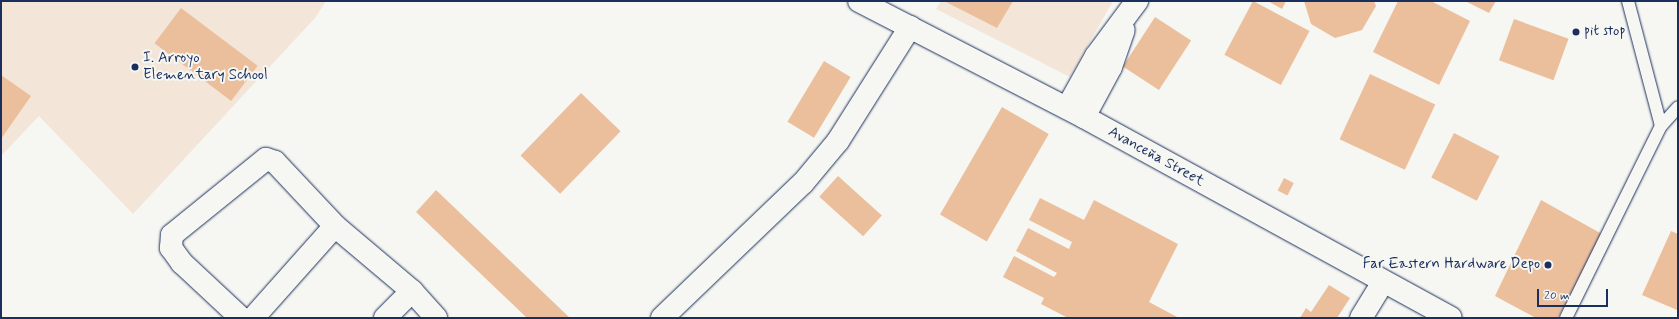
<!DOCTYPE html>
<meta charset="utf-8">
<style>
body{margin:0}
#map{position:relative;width:1679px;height:319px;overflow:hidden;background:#f6f6f2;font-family:Mynerve,sans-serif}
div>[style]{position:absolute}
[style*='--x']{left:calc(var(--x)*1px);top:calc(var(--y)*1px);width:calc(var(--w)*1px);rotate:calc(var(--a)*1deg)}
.built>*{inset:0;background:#f3e6d8}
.building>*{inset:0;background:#ecbf9c;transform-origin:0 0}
.roads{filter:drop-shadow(0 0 1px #1b2f5e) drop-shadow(0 0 1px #1b2f5e)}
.service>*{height:12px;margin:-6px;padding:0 6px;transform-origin:6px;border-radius:6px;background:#f6f6f2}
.minor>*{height:22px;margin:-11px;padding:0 11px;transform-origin:11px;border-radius:11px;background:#f6f6f2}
.primary>*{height:22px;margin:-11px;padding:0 11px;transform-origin:11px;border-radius:11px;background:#f6f6f2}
.dots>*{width:11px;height:11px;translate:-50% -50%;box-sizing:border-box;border:2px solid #f6f6f2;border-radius:50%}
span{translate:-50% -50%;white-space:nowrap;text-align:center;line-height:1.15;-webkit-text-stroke:4px #f6f6f2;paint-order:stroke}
.poi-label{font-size:15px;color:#1b2f5e}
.left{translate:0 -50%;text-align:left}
.right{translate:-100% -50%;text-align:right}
.street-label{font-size:15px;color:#1b2f5e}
.frame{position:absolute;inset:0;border:2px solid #1b2f5e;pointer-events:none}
.scale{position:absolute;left:1537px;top:289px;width:71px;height:18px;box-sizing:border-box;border:2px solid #1b2f5e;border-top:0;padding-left:5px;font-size:12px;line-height:14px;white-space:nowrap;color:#1b2f5e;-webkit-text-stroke:3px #f6f6f2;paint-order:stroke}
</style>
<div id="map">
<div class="built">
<i style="clip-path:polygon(1px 1px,82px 2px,326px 1px,315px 18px,133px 214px,39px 116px,1px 156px)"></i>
<i style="clip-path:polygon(941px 1px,1113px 1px,1070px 77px,936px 9px)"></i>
</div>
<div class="building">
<i style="clip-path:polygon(944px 1px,1013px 1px,997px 28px)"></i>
<i style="left:1253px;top:1px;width:64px;height:61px;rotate:28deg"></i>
<i style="clip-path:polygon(1268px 1px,1286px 1px,1282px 9px)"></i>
<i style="clip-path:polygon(1304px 1px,1374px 1px,1376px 6px,1362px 30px,1335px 38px,1311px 24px)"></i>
<i style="clip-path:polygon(1398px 1px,1431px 1px,1470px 21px,1439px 85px,1373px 52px)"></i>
<i style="clip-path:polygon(1465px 1px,1496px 1px,1489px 13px)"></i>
<i style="left:181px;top:8px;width:96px;height:44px;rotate:37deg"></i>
<i style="left:1155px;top:17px;width:43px;height:59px;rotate:33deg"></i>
<i style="left:1514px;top:19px;width:58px;height:44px;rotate:20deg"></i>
<i style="left:824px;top:61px;width:31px;height:71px;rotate:31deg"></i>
<i style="left:1370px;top:74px;width:72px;height:72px;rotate:25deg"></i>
<i style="clip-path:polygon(1px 75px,31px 96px,1px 139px)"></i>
<i style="left:581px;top:93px;width:55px;height:87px;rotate:44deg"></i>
<i style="left:1002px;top:107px;width:54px;height:124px;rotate:30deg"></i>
<i style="left:1454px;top:133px;width:51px;height:50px;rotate:27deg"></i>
<i style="left:838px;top:176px;width:59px;height:28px;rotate:42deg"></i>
<i style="left:1284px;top:178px;width:11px;height:14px;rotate:27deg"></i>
<i style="clip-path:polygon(436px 190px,570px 318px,527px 318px,416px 212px)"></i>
<i style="clip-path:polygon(1040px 198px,1084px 220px,1094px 200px,1178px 244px,1149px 302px,1179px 318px,1068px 318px,1041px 304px,1044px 298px,1003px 277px,1014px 256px,1054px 277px,1057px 273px,1016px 251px,1028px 228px,1069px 249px,1072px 242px,1029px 220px)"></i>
<i style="clip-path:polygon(1541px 200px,1602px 234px,1558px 318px,1536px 318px,1495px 296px)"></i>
<i style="clip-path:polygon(1671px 231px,1678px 234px,1677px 310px,1642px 295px)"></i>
<i style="clip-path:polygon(1329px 285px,1350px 298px,1337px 318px,1300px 318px,1306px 308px,1311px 312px)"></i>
</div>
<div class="roads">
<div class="service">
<i style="--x:1628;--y:1;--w:129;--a:75.2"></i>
<i style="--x:1566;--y:318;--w:214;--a:-63.7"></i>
<i style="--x:1661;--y:126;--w:25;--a:-48"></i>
</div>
<div class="minor">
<i style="--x:1067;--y:108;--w:60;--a:-60.9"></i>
<i style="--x:1096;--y:56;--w:69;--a:-53.3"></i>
<i style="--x:1084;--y:117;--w:57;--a:-61.6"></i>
<i style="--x:1111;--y:67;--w:39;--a:-71"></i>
<i style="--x:241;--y:318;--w:81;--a:-137"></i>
<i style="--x:182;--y:263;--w:19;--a:-126"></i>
<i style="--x:171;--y:248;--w:13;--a:-86"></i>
<i style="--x:172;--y:235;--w:121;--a:-39"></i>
<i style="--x:266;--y:159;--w:9;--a:18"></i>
<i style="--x:275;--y:162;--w:88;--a:46.8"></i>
<i style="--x:335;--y:226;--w:101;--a:40.2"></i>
<i style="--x:412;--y:291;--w:36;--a:48"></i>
<i style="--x:253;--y:318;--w:123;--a:-48.3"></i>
<i style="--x:385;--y:318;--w:38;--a:-45"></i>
<i style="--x:662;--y:318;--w:195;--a:-43.8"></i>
<i style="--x:803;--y:183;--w:55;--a:-50.2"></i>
<i style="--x:838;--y:141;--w:135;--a:-57.7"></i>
<i style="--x:1361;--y:318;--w:42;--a:-58.6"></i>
</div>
<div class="primary">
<i style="--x:859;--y:1;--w:253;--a:27.3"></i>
<i style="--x:1084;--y:117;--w:418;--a:28.7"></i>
</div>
</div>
<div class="dots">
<i style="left:1576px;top:32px;background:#1b2f5e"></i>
<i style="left:135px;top:67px;background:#1b2f5e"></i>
<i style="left:1548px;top:265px;background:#1b2f5e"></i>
</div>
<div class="poi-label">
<span class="left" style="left:1584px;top:32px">pit stop</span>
<span class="left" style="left:143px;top:67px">I. Arroyo<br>Elementary School</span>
<span class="right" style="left:1540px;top:265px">Far Eastern Hardware Depo</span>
</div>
<div class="street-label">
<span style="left:1156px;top:157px;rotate:29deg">Avanceña Street</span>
</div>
<div class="frame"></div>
<div class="scale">20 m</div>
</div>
